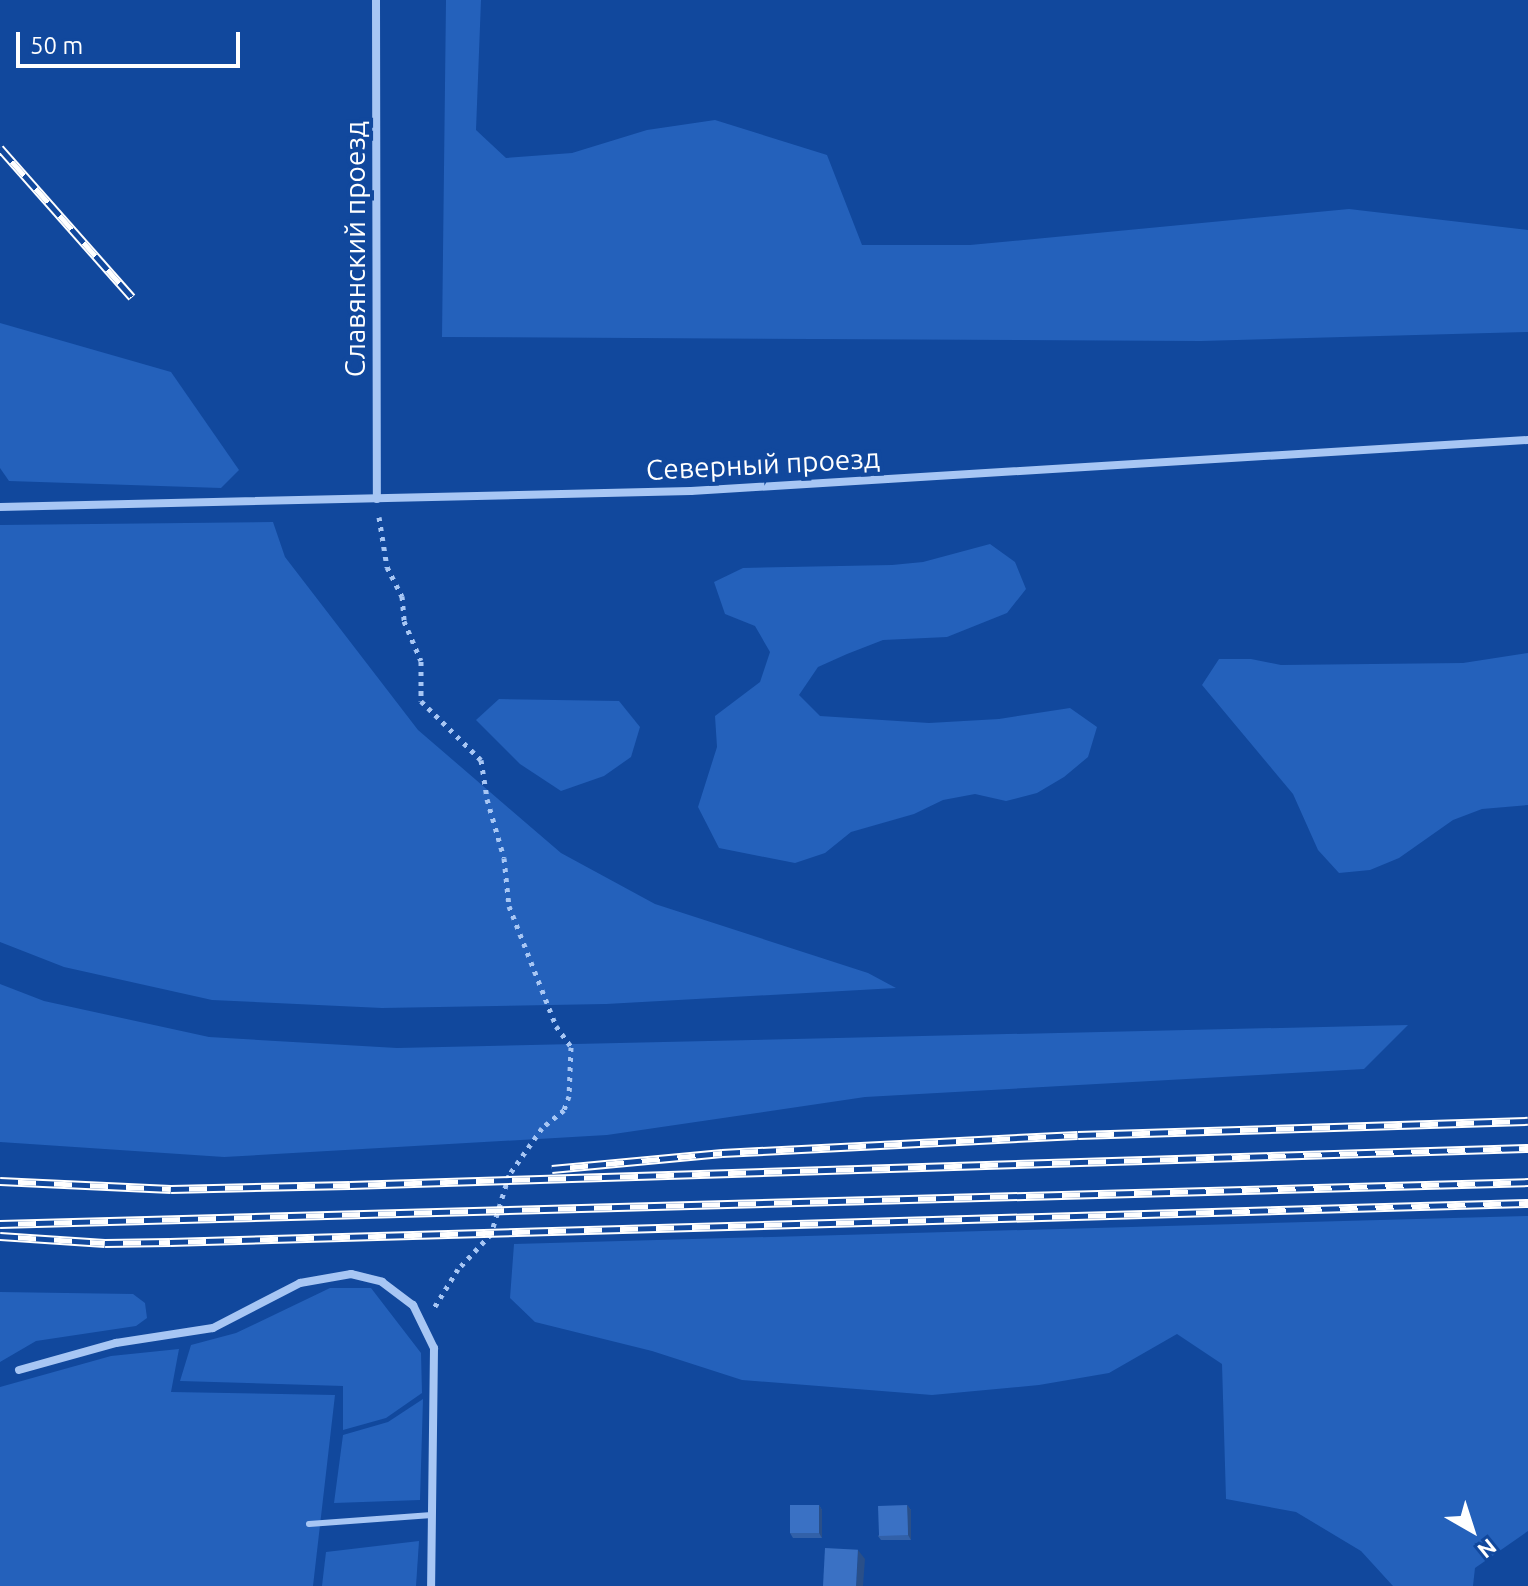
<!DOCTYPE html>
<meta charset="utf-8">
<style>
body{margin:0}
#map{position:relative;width:1528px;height:1586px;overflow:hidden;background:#11489d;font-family:Ubuntu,sans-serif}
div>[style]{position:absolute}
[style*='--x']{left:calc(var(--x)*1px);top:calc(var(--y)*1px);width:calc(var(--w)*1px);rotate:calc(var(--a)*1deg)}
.green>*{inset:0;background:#2461bb}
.path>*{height:5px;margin-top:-2.5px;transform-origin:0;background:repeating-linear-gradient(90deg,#a7c6f4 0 4px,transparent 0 10px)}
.service>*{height:6px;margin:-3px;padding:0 3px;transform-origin:3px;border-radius:3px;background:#a7c6f4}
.minor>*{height:8px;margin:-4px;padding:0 4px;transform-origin:4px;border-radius:4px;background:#a7c6f4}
.rail>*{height:9px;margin-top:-4.5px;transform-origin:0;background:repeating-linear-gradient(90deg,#11489d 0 18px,#fff 0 36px);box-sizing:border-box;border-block:2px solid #fff}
.wall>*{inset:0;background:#3261a9}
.shaded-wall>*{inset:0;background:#294f89}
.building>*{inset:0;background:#3a71c4;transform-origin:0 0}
span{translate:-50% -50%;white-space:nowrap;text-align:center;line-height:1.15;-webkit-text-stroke:8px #11489d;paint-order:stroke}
.street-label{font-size:28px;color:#fff}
.north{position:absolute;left:1432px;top:1490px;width:80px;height:80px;-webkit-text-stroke:6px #11489d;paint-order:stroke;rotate:141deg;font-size:22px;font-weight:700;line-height:32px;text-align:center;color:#fff}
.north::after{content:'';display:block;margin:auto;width:28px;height:36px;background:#fff;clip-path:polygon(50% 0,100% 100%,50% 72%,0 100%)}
.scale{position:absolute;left:16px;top:32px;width:224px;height:36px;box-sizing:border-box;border:4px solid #fff;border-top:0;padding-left:10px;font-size:24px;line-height:28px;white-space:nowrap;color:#fff;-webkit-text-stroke:6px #11489d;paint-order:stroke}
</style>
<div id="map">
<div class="green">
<i style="clip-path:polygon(446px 0,481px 0,476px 130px,506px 158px,572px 153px,647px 130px,715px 120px,827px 155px,862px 245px,970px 245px,1349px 209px,1528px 230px,1528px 332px,1201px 341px,442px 337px)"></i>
<i style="clip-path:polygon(0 323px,171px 372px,239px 470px,221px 488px,9px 481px,0 468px)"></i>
<i style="clip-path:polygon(273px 522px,285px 557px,418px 730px,561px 853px,655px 904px,868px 973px,896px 988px,606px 1004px,382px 1008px,212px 1000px,64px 967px,0 942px,0 525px)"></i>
<i style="clip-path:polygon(990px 544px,1015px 562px,1026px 589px,1007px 613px,947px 637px,883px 640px,847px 654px,818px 667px,799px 695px,820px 716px,929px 723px,999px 719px,1070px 708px,1097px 727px,1088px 757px,1064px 777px,1037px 793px,1006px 801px,975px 794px,943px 800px,914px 814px,851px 832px,825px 853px,795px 863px,719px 848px,698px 807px,717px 747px,715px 716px,760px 682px,770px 652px,755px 626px,725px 614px,714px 582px,743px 568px,892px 565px,923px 562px)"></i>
<i style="clip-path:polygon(1528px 653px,1528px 805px,1482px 809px,1453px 820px,1399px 858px,1370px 870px,1339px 873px,1318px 850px,1293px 794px,1202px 685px,1219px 659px,1251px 659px,1281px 665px,1463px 663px)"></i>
<i style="clip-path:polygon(499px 699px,619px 701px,640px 727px,631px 757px,604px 776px,561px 791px,520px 764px,476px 720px)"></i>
<i style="clip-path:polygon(0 984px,44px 1001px,209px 1037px,397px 1048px,1408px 1025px,1364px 1069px,865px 1097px,607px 1135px,224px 1157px,0 1142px)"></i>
<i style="clip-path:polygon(1528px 1216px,1528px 1531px,1475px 1568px,1473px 1586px,1393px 1586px,1361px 1551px,1296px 1512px,1226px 1499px,1222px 1364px,1177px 1334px,1109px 1373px,1039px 1385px,932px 1395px,742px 1380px,652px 1351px,535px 1322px,510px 1298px,514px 1244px)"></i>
<i style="clip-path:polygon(330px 1288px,371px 1288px,421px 1353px,422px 1393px,386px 1418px,343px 1430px,343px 1386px,180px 1381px,191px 1345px,236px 1333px)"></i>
<i style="clip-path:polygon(0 1292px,133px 1294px,145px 1303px,147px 1318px,136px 1326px,36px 1341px,0 1362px)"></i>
<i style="clip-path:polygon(179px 1349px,171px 1392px,335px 1395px,313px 1586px,0 1586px,0 1387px,111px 1356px)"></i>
<i style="clip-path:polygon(423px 1399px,420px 1500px,334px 1503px,343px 1435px,388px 1422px)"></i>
<i style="clip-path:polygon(419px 1541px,416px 1586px,322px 1586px,326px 1552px)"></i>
</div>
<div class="path">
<i style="--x:379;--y:517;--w:51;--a:80.9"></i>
<i style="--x:387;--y:567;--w:33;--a:63"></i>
<i style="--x:402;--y:596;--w:25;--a:85"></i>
<i style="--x:404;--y:621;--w:43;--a:67"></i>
<i style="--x:421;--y:661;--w:40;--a:90"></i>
<i style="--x:421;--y:701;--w:84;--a:44.5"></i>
<i style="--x:481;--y:760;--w:39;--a:81"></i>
<i style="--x:487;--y:799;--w:61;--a:73.9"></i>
<i style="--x:504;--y:858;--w:48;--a:84.1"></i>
<i style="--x:509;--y:906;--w:129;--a:68.6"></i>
<i style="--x:556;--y:1026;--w:26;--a:54"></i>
<i style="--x:571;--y:1047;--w:49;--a:92.3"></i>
<i style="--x:569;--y:1096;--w:15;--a:110"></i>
<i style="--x:564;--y:1110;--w:28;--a:141"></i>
<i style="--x:542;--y:1128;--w:57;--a:125.1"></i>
<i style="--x:509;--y:1175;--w:62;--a:107"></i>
<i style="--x:491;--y:1234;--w:48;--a:133.3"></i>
<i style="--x:458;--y:1269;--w:46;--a:121.6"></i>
</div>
<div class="service">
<i style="--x:309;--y:1524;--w:123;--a:-4.2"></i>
</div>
<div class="minor">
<i style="--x:376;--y:0;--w:499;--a:89.9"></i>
<i style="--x:0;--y:507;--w:691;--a:-1.33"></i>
<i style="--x:691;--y:491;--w:839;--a:-3.49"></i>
<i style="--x:19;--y:1370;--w:101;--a:-15.6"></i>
<i style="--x:116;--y:1343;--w:98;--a:-8.8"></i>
<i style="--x:213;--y:1328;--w:98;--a:-27.3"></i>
<i style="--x:300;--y:1283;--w:52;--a:-10"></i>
<i style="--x:351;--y:1274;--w:32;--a:14"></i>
<i style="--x:382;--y:1282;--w:39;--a:37"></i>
<i style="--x:413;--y:1305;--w:48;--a:64"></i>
<i style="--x:434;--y:1348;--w:238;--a:90.7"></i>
</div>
<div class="rail">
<i style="--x:0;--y:148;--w:199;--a:48.5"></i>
<i style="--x:552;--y:1169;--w:171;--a:-5.4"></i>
<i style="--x:722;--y:1153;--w:356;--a:-2.9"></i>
<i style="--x:1078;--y:1135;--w:450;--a:-1.8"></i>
<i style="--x:0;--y:1181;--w:171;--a:2.7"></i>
<i style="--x:171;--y:1189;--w:179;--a:-1.3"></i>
<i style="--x:350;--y:1185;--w:1179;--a:-1.8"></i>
<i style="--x:0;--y:1224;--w:1529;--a:-1.57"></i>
<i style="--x:0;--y:1236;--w:105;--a:3.8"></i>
<i style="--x:105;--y:1243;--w:65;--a:-0.9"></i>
<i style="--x:170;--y:1242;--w:1359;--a:-1.65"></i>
</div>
<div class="wall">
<i style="clip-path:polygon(819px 1505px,822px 1510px,822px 1538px,793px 1538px,790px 1533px)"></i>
<i style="clip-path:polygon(907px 1505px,911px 1510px,911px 1540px,881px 1540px,878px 1536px)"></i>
</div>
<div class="shaded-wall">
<i style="clip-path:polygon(819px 1505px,822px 1510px,822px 1538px,819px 1533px)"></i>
<i style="clip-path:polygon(907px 1505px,911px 1510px,911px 1540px,908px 1535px)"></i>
<i style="clip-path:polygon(858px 1550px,865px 1559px,863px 1586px,856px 1586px)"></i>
</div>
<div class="building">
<i style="left:790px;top:1505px;width:29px;height:28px"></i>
<i style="left:907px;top:1505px;width:30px;height:29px;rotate:88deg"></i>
<i style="left:825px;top:1548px;width:33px;height:38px;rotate:3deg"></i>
</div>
<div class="street-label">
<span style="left:355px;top:249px;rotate:-90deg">Славянский проезд</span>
<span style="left:763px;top:464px;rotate:-3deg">Северный проезд</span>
</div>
<div class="north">N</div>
<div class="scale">50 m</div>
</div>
